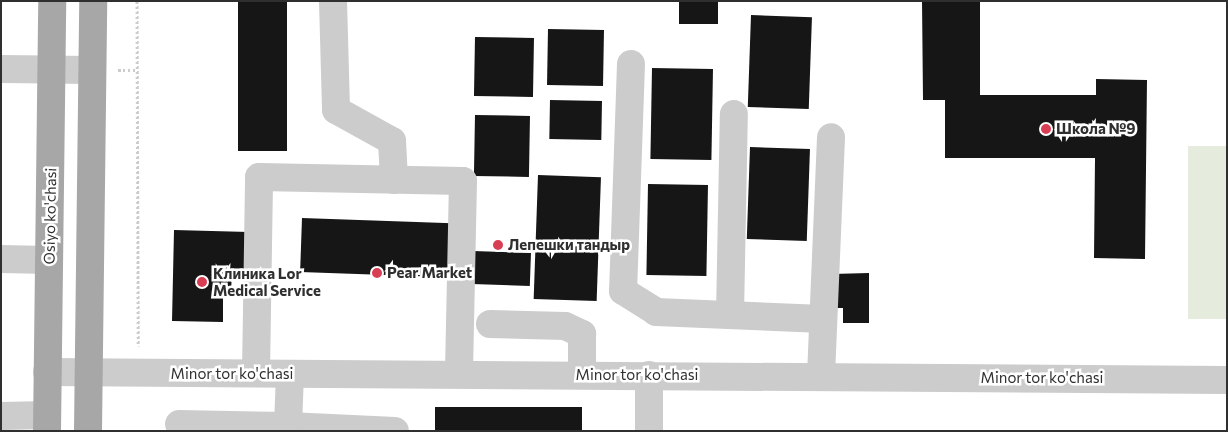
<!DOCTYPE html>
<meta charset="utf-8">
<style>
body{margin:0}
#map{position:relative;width:1228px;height:432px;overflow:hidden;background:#fff;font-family:Commissioner,sans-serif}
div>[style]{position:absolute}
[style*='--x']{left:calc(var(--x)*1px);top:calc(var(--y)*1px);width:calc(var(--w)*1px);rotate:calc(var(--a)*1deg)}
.green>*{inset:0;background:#e5ebdd;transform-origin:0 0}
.building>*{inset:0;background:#161616;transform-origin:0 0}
.path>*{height:3px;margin-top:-1.5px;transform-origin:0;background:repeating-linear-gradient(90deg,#ccc 0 2.5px,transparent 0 5px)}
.minor>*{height:28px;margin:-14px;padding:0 14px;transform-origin:14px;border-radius:14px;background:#ccc}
.major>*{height:28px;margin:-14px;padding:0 14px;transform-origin:14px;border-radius:14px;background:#a7a7a7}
.dots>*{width:14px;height:14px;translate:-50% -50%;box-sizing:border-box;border:2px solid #fff;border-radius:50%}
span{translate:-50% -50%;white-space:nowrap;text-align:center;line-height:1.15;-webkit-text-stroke:5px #fff;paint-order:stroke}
.poi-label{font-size:15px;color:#2f2f2f;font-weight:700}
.left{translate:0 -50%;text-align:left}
.street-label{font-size:15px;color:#2f2f2f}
.frame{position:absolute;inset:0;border:2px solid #2f2f2f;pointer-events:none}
</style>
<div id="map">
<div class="green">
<i style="left:1188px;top:146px;width:39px;height:173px"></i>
</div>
<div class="building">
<i style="left:238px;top:1px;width:49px;height:150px"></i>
<i style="left:679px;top:1px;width:39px;height:23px"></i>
<i style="clip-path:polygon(922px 1px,980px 1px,980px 95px,1096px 95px,1096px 79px,1147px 80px,1145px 259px,1094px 258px,1095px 158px,945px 158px,945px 100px,923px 100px)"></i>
<i style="left:751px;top:15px;width:61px;height:92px;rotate:2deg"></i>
<i style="left:548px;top:29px;width:56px;height:56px;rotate:1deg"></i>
<i style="left:475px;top:37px;width:59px;height:59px;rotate:1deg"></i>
<i style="left:652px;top:68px;width:61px;height:91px;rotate:1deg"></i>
<i style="left:550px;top:100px;width:52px;height:39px;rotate:1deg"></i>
<i style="left:475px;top:115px;width:55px;height:61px;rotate:1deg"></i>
<i style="left:750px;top:147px;width:60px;height:92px;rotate:2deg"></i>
<i style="left:538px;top:175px;width:63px;height:124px;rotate:2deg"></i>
<i style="left:648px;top:184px;width:60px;height:91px;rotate:1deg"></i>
<i style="left:302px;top:218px;width:150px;height:54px;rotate:2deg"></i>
<i style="clip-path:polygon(174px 230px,249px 232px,247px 269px,232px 269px,231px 294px,223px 294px,223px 322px,172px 321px)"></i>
<i style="left:473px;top:251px;width:58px;height:33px;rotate:2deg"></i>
<i style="clip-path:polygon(869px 273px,869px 323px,843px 323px,843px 308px,833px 308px,832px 274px)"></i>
<i style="left:435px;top:407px;width:147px;height:24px"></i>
</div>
<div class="path">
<i style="--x:137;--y:1;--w:345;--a:89.8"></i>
<i style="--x:118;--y:70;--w:19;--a:0"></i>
</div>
<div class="minor">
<i style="--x:333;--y:1;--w:109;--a:88.4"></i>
<i style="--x:336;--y:110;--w:64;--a:29"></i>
<i style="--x:392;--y:141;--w:39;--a:87"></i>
<i style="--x:631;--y:64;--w:227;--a:92"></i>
<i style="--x:623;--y:291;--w:39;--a:32"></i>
<i style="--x:656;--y:312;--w:167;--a:2.4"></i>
<i style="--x:1;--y:69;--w:91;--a:0.6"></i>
<i style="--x:1;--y:259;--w:48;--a:1.2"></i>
<i style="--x:730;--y:315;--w:201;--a:-88.9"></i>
<i style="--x:490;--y:324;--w:75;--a:1.5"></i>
<i style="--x:565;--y:326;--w:19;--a:25"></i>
<i style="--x:582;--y:334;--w:41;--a:90"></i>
<i style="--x:47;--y:372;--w:1180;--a:0.39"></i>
<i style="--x:256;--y:373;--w:196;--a:-89.1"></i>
<i style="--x:259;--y:177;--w:204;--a:1.1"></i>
<i style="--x:463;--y:181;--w:193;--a:91.2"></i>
<i style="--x:290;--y:374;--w:52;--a:92.2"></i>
<i style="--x:288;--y:426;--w:107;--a:2.7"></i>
<i style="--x:649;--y:375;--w:56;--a:90"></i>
<i style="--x:821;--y:376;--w:239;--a:-87.6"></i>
<i style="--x:1;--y:416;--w:46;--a:-1.2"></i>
<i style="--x:179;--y:424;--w:109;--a:1.1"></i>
</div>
<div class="major">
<i style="--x:47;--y:431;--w:430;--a:-89.3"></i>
<i style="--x:88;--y:431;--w:430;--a:-89.3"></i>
</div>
<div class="dots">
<i style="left:1046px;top:129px;background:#d93d53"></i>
<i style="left:498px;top:245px;background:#d93d53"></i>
<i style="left:377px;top:273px;background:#d93d53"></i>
<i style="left:202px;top:282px;background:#d93d53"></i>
</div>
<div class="poi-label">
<span class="left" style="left:1056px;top:129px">Школа №9</span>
<span class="left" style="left:508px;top:245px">Лепешки тандыр</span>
<span class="left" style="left:213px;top:282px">Клиника Lor<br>Medical Service</span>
<span class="left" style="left:387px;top:273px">Pear Market</span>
</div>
<div class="street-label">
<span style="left:50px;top:216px;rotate:-89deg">Osiyo ko'chasi</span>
<span style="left:232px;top:374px">Minor tor ko'chasi</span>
<span style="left:637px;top:375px">Minor tor ko'chasi</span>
<span style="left:1042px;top:378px">Minor tor ko'chasi</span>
</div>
<div class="frame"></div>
</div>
